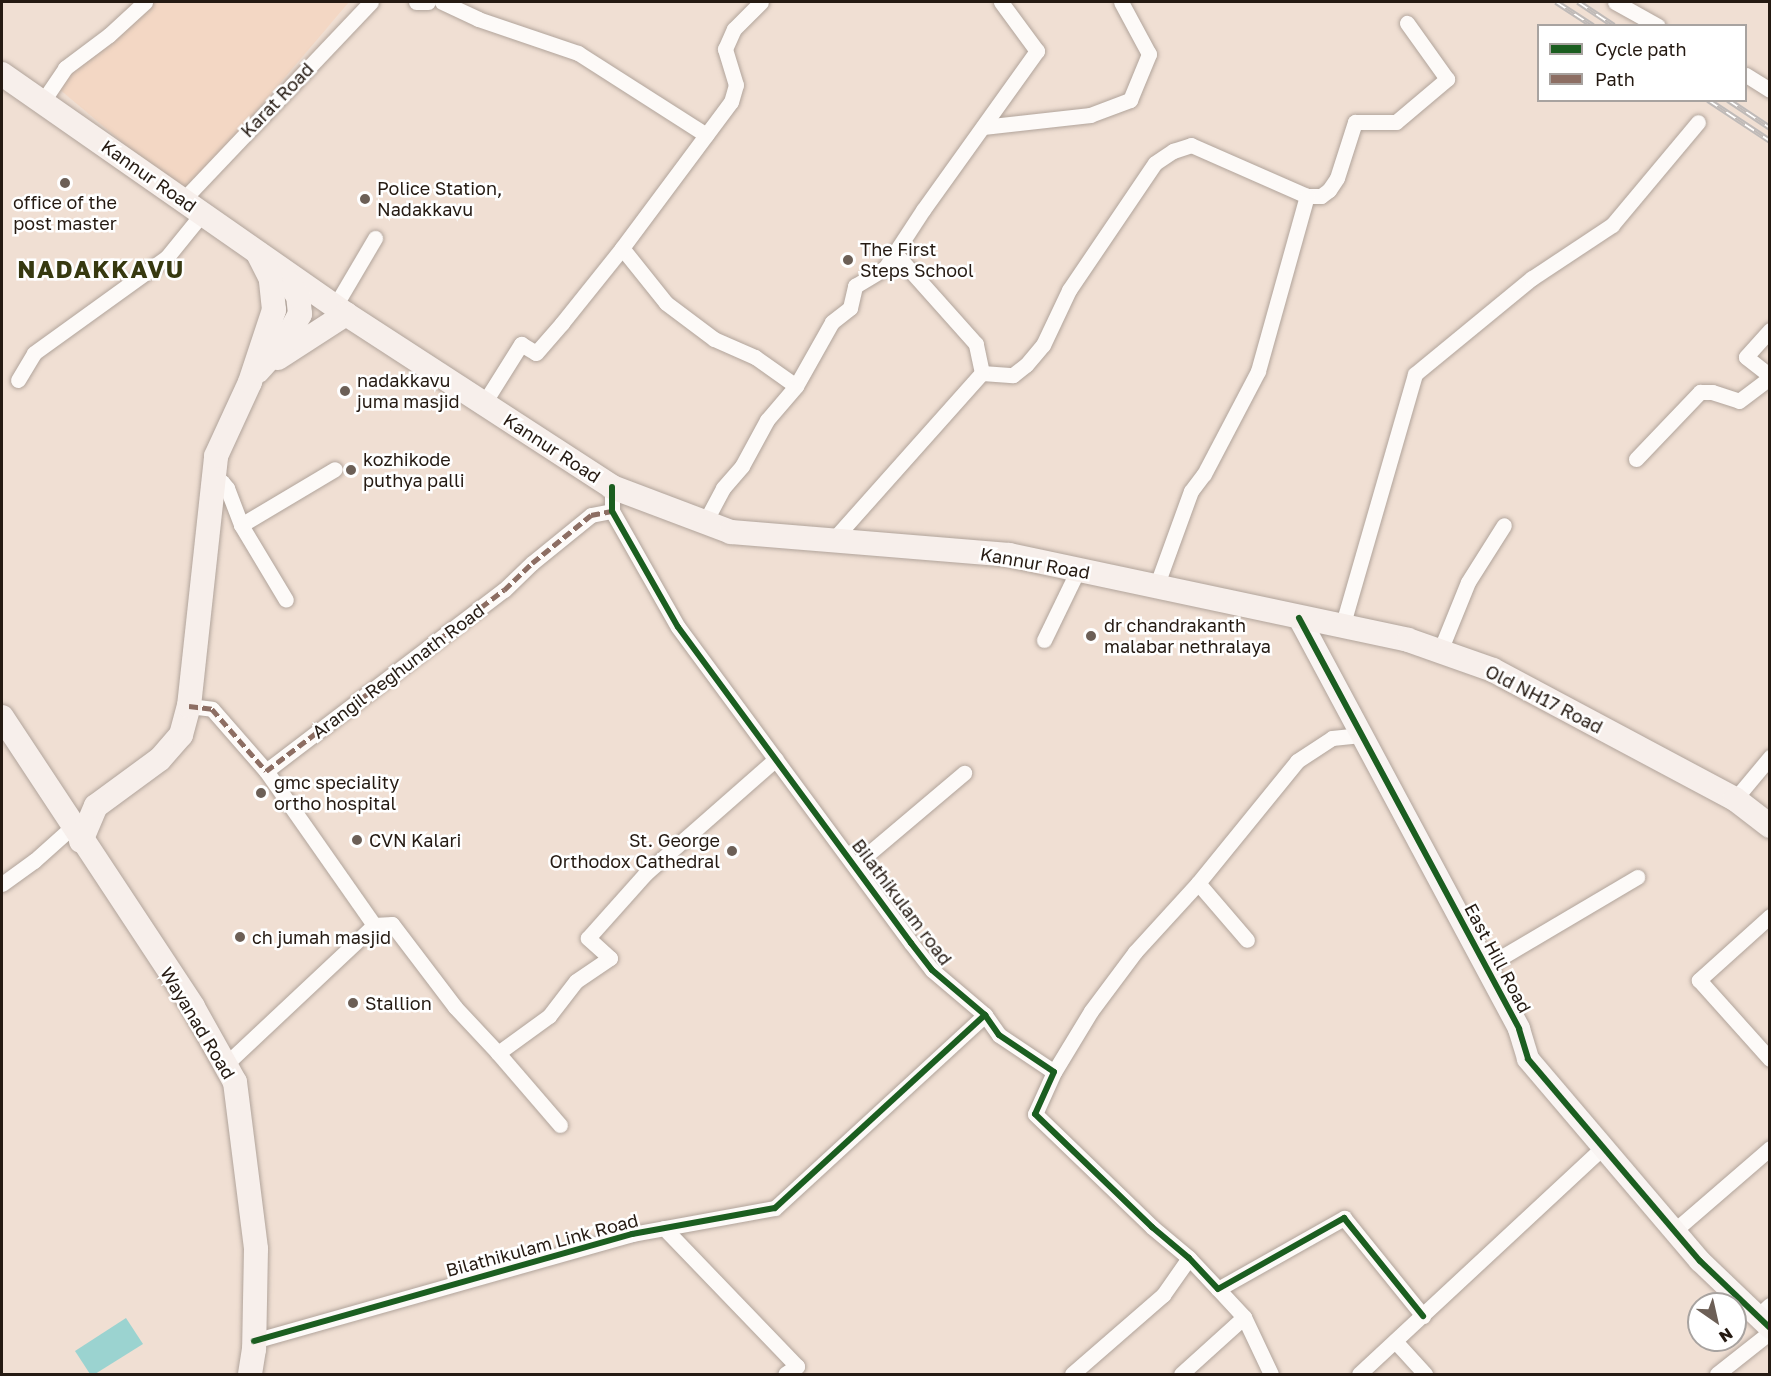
<!DOCTYPE html>
<style>
body{margin:0}
#map{position:relative;width:1771px;height:1376px;overflow:hidden;background:#f0dfd3;font-family:"Golos Text",sans-serif}
div>[style]{position:absolute}
[style*='--x']{left:calc(var(--x)*1px);top:calc(var(--y)*1px);width:calc(var(--w)*1px);rotate:calc(var(--a)*1deg)}
.built>*{inset:0;background:#f3d7c4}
.water>*{inset:0;background:#9bd3d0}
.roads{filter:drop-shadow(0 0 2px #b1a49b) drop-shadow(0 0 2px #b1a49b)}
.street>*{height:15px;margin:-7.5px;padding:0 7.5px;transform-origin:7.5px;border-radius:7.5px;background:#fdfaf8}
.secondary>*{height:22px;margin:-11px;padding:0 11px;transform-origin:11px;border-radius:11px;background:#f9f4f2}
.primary>*{height:24px;margin:-12px;padding:0 12px;transform-origin:12px;border-radius:12px;background:#f7efeb}
.rail>*{height:6px;margin-top:-3px;transform-origin:0;background:repeating-linear-gradient(90deg,#fff 0 11px,#bfbab8 0 22px);box-sizing:border-box;border-block:2px solid #bfbab8}
.quiet>*{height:4.5px;margin-top:-2.25px;transform-origin:0;background:repeating-linear-gradient(90deg,#8d6e63 0 9px,transparent 0 13.5px)}
.cycleway>*{height:6px;margin:-3px;padding:0 3px;transform-origin:3px;border-radius:3px;background:#1b5e20}
.dots>*{width:16px;height:16px;translate:-50% -50%;box-sizing:border-box;border:3px solid #fff;border-radius:50%}
span{translate:-50% -50%;white-space:nowrap;text-align:center;line-height:1.15;-webkit-text-stroke:5px #fff;paint-order:stroke}
.street-label{font-size:18px;color:#251a12}
.poi-label{font-size:18px;color:#251a12}
.left{translate:0 -50%;text-align:left}
.right{translate:-100% -50%;text-align:right}
.district-label{font-size:24px;color:#373910;font-weight:700;letter-spacing:1.5px}
.frame{position:absolute;inset:0;border:3px solid #251a12;pointer-events:none}
.legend{position:absolute;left:1537px;top:24px;width:210px;height:78px;box-sizing:border-box;background:#fff;border:2px solid #a8a3a0;margin:0;padding:8px 10px;list-style:none;font-size:18px;color:#251a12}
.legend li{display:flex;align-items:center;gap:12px;height:30px}
.legend b{width:30px;border:2px solid #a8a3a0}
.north{position:absolute;left:1687px;top:1292px;width:60px;height:60px;box-sizing:border-box;background:#fff;border:2px solid #a8a3a0;border-radius:50%;rotate:146deg;font-size:16px;font-weight:700;line-height:24px;text-align:center;color:#251a12}
.north::after{content:'';display:block;margin:auto;width:21px;height:27px;background:#6c5f56;clip-path:polygon(50% 0,100% 100%,50% 72%,0 100%)}
</style>
<div id="map">
<div class="built">
<i style="clip-path:polygon(132px 2px,349px 2px,185px 195px,58px 88px)"></i>
</div>
<div class="water">
<i style="clip-path:polygon(126px 1318px,143px 1344px,95px 1374px,90px 1374px,75px 1351px)"></i>
</div>
<div class="roads">
<div class="street">
<i style="--x:416;--y:2;--w:12;--a:0"></i>
<i style="--x:442;--y:2;--w:40;--a:25"></i>
<i style="--x:478;--y:19;--w:106;--a:18.8"></i>
<i style="--x:578;--y:53;--w:152;--a:32.6"></i>
<i style="--x:1615;--y:2;--w:49;--a:29.2"></i>
<i style="--x:1746;--y:75;--w:28;--a:32"></i>
<i style="--x:43;--y:101;--w:40;--a:-56"></i>
<i style="--x:65;--y:68;--w:55;--a:-36.9"></i>
<i style="--x:109;--y:35;--w:49;--a:-42.5"></i>
<i style="--x:983;--y:127;--w:108;--a:-6.4"></i>
<i style="--x:1090;--y:115;--w:43;--a:-20.6"></i>
<i style="--x:1130;--y:100;--w:50;--a:-67.6"></i>
<i style="--x:1149;--y:54;--w:59;--a:-118.3"></i>
<i style="--x:183;--y:200;--w:273;--a:-46.5"></i>
<i style="--x:622;--y:248;--w:70;--a:51.3"></i>
<i style="--x:666;--y:303;--w:60;--a:36.9"></i>
<i style="--x:714;--y:339;--w:45;--a:23.7"></i>
<i style="--x:755;--y:357;--w:50;--a:35.3"></i>
<i style="--x:335;--y:306;--w:79;--a:-59.5"></i>
<i style="--x:1770;--y:330;--w:36;--a:132"></i>
<i style="--x:1746;--y:357;--w:31;--a:38"></i>
<i style="--x:982;--y:373;--w:31;--a:4"></i>
<i style="--x:1013;--y:375;--w:16;--a:-38"></i>
<i style="--x:1026;--y:365;--w:26;--a:-50"></i>
<i style="--x:1043;--y:345;--w:61;--a:-64.7"></i>
<i style="--x:1069;--y:290;--w:153;--a:-55.9"></i>
<i style="--x:1155;--y:163;--w:22;--a:-34"></i>
<i style="--x:1173;--y:151;--w:19;--a:-18"></i>
<i style="--x:1191;--y:145;--w:127;--a:23.7"></i>
<i style="--x:1307;--y:196;--w:14;--a:0"></i>
<i style="--x:1321;--y:196;--w:10;--a:-37"></i>
<i style="--x:1329;--y:190;--w:14;--a:-56"></i>
<i style="--x:1337;--y:178;--w:59;--a:-72.2"></i>
<i style="--x:1355;--y:122;--w:41;--a:0"></i>
<i style="--x:1396;--y:122;--w:67;--a:-40.1"></i>
<i style="--x:1447;--y:79;--w:69;--a:-125.5"></i>
<i style="--x:18;--y:380;--w:31;--a:-59"></i>
<i style="--x:34;--y:353;--w:164;--a:-35.8"></i>
<i style="--x:167;--y:257;--w:55;--a:-50.9"></i>
<i style="--x:484;--y:403;--w:70;--a:-57.9"></i>
<i style="--x:521;--y:344;--w:17;--a:31"></i>
<i style="--x:536;--y:353;--w:40;--a:-49"></i>
<i style="--x:562;--y:323;--w:96;--a:-51.3"></i>
<i style="--x:622;--y:248;--w:182;--a:-53.3"></i>
<i style="--x:731;--y:102;--w:18;--a:-74"></i>
<i style="--x:736;--y:85;--w:38;--a:-107"></i>
<i style="--x:725;--y:49;--w:22;--a:-66"></i>
<i style="--x:734;--y:29;--w:38;--a:-45"></i>
<i style="--x:1636;--y:459;--w:93;--a:-46.3"></i>
<i style="--x:1700;--y:392;--w:12;--a:0"></i>
<i style="--x:1712;--y:392;--w:28;--a:18"></i>
<i style="--x:1739;--y:401;--w:39;--a:-37"></i>
<i style="--x:213;--y:482;--w:9;--a:0"></i>
<i style="--x:222;--y:482;--w:8;--a:50"></i>
<i style="--x:227;--y:488;--w:40;--a:69"></i>
<i style="--x:241;--y:525;--w:87;--a:59"></i>
<i style="--x:612;--y:487;--w:24;--a:90"></i>
<i style="--x:612;--y:511;--w:133;--a:60.4"></i>
<i style="--x:678;--y:627;--w:393;--a:53.6"></i>
<i style="--x:911;--y:943;--w:34;--a:52"></i>
<i style="--x:932;--y:970;--w:70;--a:40.3"></i>
<i style="--x:985;--y:1015;--w:24;--a:55"></i>
<i style="--x:999;--y:1035;--w:66;--a:33.9"></i>
<i style="--x:1054;--y:1072;--w:46;--a:114.3"></i>
<i style="--x:1035;--y:1114;--w:163;--a:44"></i>
<i style="--x:1152;--y:1227;--w:48;--a:40"></i>
<i style="--x:1189;--y:1258;--w:42;--a:46.9"></i>
<i style="--x:1218;--y:1289;--w:145;--a:-29.4"></i>
<i style="--x:1344;--y:1218;--w:126;--a:51.1"></i>
<i style="--x:705;--y:522;--w:38;--a:-62"></i>
<i style="--x:723;--y:488;--w:29;--a:-49"></i>
<i style="--x:742;--y:466;--w:52;--a:-61.5"></i>
<i style="--x:767;--y:420;--w:45;--a:-49.5"></i>
<i style="--x:796;--y:386;--w:73;--a:-60.6"></i>
<i style="--x:832;--y:322;--w:23;--a:-38"></i>
<i style="--x:850;--y:308;--w:23;--a:-77"></i>
<i style="--x:855;--y:286;--w:35;--a:-31"></i>
<i style="--x:885;--y:268;--w:69;--a:-56.8"></i>
<i style="--x:923;--y:210;--w:196;--a:-54.4"></i>
<i style="--x:1037;--y:51;--w:61;--a:-126.3"></i>
<i style="--x:241;--y:525;--w:109;--a:-30.8"></i>
<i style="--x:833;--y:540;--w:224;--a:-48.3"></i>
<i style="--x:982;--y:373;--w:30;--a:-102"></i>
<i style="--x:976;--y:344;--w:122;--a:-131.7"></i>
<i style="--x:1156;--y:587;--w:102;--a:-70"></i>
<i style="--x:1191;--y:491;--w:21;--a:-53"></i>
<i style="--x:1204;--y:474;--w:116;--a:-62.3"></i>
<i style="--x:1258;--y:371;--w:182;--a:-74.4"></i>
<i style="--x:1342;--y:627;--w:263;--a:-73.9"></i>
<i style="--x:1415;--y:374;--w:151;--a:-39.4"></i>
<i style="--x:1532;--y:278;--w:96;--a:-33.5"></i>
<i style="--x:1612;--y:225;--w:134;--a:-50.1"></i>
<i style="--x:1044;--y:640;--w:78;--a:-64.1"></i>
<i style="--x:1440;--y:651;--w:74;--a:-67.9"></i>
<i style="--x:1468;--y:582;--w:67;--a:-57.7"></i>
<i style="--x:189;--y:706;--w:23;--a:7"></i>
<i style="--x:212;--y:709;--w:82;--a:48.9"></i>
<i style="--x:266;--y:771;--w:299;--a:-37.3"></i>
<i style="--x:504;--y:590;--w:39;--a:-44"></i>
<i style="--x:532;--y:563;--w:76;--a:-39.1"></i>
<i style="--x:591;--y:515;--w:21;--a:-11"></i>
<i style="--x:1735;--y:799;--w:55;--a:-50.2"></i>
<i style="--x:855;--y:865;--w:143;--a:-40.2"></i>
<i style="--x:1198;--y:883;--w:75;--a:49.3"></i>
<i style="--x:2;--y:884;--w:39;--a:-36"></i>
<i style="--x:34;--y:861;--w:51;--a:-41.8"></i>
<i style="--x:1770;--y:916;--w:96;--a:138"></i>
<i style="--x:1699;--y:980;--w:106;--a:48.1"></i>
<i style="--x:374;--y:925;--w:18;--a:-3"></i>
<i style="--x:392;--y:924;--w:104;--a:52.8"></i>
<i style="--x:455;--y:1007;--w:63;--a:46.9"></i>
<i style="--x:498;--y:1053;--w:63;--a:-36"></i>
<i style="--x:549;--y:1016;--w:44;--a:-52.4"></i>
<i style="--x:576;--y:981;--w:41;--a:-34.1"></i>
<i style="--x:610;--y:958;--w:30;--a:-138"></i>
<i style="--x:588;--y:938;--w:86;--a:-48.3"></i>
<i style="--x:645;--y:874;--w:174;--a:-41.3"></i>
<i style="--x:1485;--y:967;--w:177;--a:-30.6"></i>
<i style="--x:498;--y:1053;--w:95;--a:49.3"></i>
<i style="--x:225;--y:1065;--w:204;--a:-43.2"></i>
<i style="--x:374;--y:925;--w:188;--a:-125"></i>
<i style="--x:1054;--y:1072;--w:71;--a:-58.8"></i>
<i style="--x:1091;--y:1011;--w:74;--a:-53.3"></i>
<i style="--x:1135;--y:952;--w:93;--a:-47.6"></i>
<i style="--x:1198;--y:883;--w:157;--a:-50.9"></i>
<i style="--x:1297;--y:761;--w:42;--a:-33.3"></i>
<i style="--x:1332;--y:738;--w:29;--a:-6"></i>
<i style="--x:664;--y:1228;--w:192;--a:46.1"></i>
<i style="--x:797;--y:1366;--w:14;--a:146"></i>
<i style="--x:1674;--y:1231;--w:127;--a:-40.8"></i>
<i style="--x:1218;--y:1289;--w:38;--a:47"></i>
<i style="--x:1244;--y:1317;--w:63;--a:64.7"></i>
<i style="--x:1758;--y:1316;--w:16;--a:-43"></i>
<i style="--x:254;--y:1341;--w:393;--a:-15.8"></i>
<i style="--x:632;--y:1234;--w:145;--a:-10.3"></i>
<i style="--x:775;--y:1208;--w:285;--a:-42.6"></i>
<i style="--x:1395;--y:1341;--w:45;--a:47.7"></i>
<i style="--x:1072;--y:1374;--w:121;--a:-41"></i>
<i style="--x:1163;--y:1295;--w:45;--a:-54.9"></i>
<i style="--x:1181;--y:1374;--w:85;--a:-42.1"></i>
<i style="--x:1359;--y:1374;--w:333;--a:-42.9"></i>
<i style="--x:1717;--y:1374;--w:68;--a:-38.4"></i>
</div>
<div class="secondary">
<i style="--x:1299;--y:618;--w:466;--a:61.8"></i>
<i style="--x:1519;--y:1029;--w:31;--a:73"></i>
<i style="--x:1528;--y:1059;--w:265;--a:49.6"></i>
<i style="--x:1700;--y:1261;--w:97;--a:43.7"></i>
</div>
<div class="primary">
<i style="--x:2;--y:74;--w:419;--a:34.9"></i>
<i style="--x:346;--y:314;--w:317;--a:33"></i>
<i style="--x:612;--y:487;--w:127;--a:20.7"></i>
<i style="--x:731;--y:532;--w:279;--a:4.7"></i>
<i style="--x:1009;--y:555;--w:408;--a:12"></i>
<i style="--x:1408;--y:640;--w:90;--a:19.4"></i>
<i style="--x:1493;--y:670;--w:274;--a:28.1"></i>
<i style="--x:1735;--y:799;--w:44;--a:37.6"></i>
<i style="--x:278;--y:358;--w:81;--a:-32.9"></i>
<i style="--x:258;--y:371;--w:40;--a:-48"></i>
<i style="--x:285;--y:341;--w:31;--a:-61"></i>
<i style="--x:300;--y:314;--w:18;--a:-96"></i>
<i style="--x:298;--y:296;--w:26;--a:-126"></i>
<i style="--x:2;--y:717;--w:347;--a:56.6"></i>
<i style="--x:193;--y:1007;--w:86;--a:60.8"></i>
<i style="--x:235;--y:1082;--w:168;--a:82.8"></i>
<i style="--x:256;--y:1249;--w:100;--a:91.1"></i>
<i style="--x:254;--y:1349;--w:25;--a:99"></i>
<i style="--x:81;--y:841;--w:38;--a:-67"></i>
<i style="--x:96;--y:806;--w:79;--a:-36.3"></i>
<i style="--x:160;--y:759;--w:32;--a:-49"></i>
<i style="--x:181;--y:735;--w:30;--a:-75"></i>
<i style="--x:189;--y:706;--w:251;--a:-83.8"></i>
<i style="--x:216;--y:456;--w:81;--a:-65.3"></i>
<i style="--x:250;--y:382;--w:76;--a:-71.6"></i>
<i style="--x:274;--y:310;--w:31;--a:-96"></i>
<i style="--x:271;--y:279;--w:29;--a:-117"></i>
</div>
</div>
<div class="rail">
<i style="--x:1556;--y:2;--w:44;--a:33"></i>
<i style="--x:1578;--y:2;--w:43;--a:33.7"></i>
<i style="--x:1708;--y:100;--w:74;--a:33.5"></i>
<i style="--x:1728;--y:100;--w:50;--a:33.7"></i>
</div>
<div class="quiet">
<i style="--x:189;--y:706;--w:23;--a:7"></i>
<i style="--x:212;--y:709;--w:82;--a:48.9"></i>
<i style="--x:266;--y:771;--w:299;--a:-37.3"></i>
<i style="--x:504;--y:590;--w:39;--a:-44"></i>
<i style="--x:532;--y:563;--w:76;--a:-39.1"></i>
<i style="--x:591;--y:515;--w:21;--a:-11"></i>
</div>
<div class="cycleway">
<i style="--x:612;--y:487;--w:24;--a:90"></i>
<i style="--x:612;--y:511;--w:133;--a:60.4"></i>
<i style="--x:678;--y:627;--w:393;--a:53.6"></i>
<i style="--x:911;--y:943;--w:34;--a:52"></i>
<i style="--x:932;--y:970;--w:70;--a:40.3"></i>
<i style="--x:985;--y:1015;--w:24;--a:55"></i>
<i style="--x:999;--y:1035;--w:66;--a:33.9"></i>
<i style="--x:1054;--y:1072;--w:46;--a:114.3"></i>
<i style="--x:1035;--y:1114;--w:163;--a:44"></i>
<i style="--x:1152;--y:1227;--w:48;--a:40"></i>
<i style="--x:1189;--y:1258;--w:42;--a:46.9"></i>
<i style="--x:1218;--y:1289;--w:145;--a:-29.4"></i>
<i style="--x:1344;--y:1218;--w:126;--a:51.1"></i>
<i style="--x:1299;--y:618;--w:466;--a:61.8"></i>
<i style="--x:1519;--y:1029;--w:31;--a:73"></i>
<i style="--x:1528;--y:1059;--w:265;--a:49.6"></i>
<i style="--x:1700;--y:1261;--w:97;--a:43.7"></i>
<i style="--x:254;--y:1341;--w:393;--a:-15.8"></i>
<i style="--x:632;--y:1234;--w:145;--a:-10.3"></i>
<i style="--x:775;--y:1208;--w:285;--a:-42.6"></i>
</div>
<div class="dots">
<i style="left:65px;top:183px;background:#6c5f56"></i>
<i style="left:365px;top:199px;background:#6c5f56"></i>
<i style="left:848px;top:260px;background:#6c5f56"></i>
<i style="left:345px;top:391px;background:#6c5f56"></i>
<i style="left:351px;top:470px;background:#6c5f56"></i>
<i style="left:1091px;top:636px;background:#6c5f56"></i>
<i style="left:261px;top:793px;background:#6c5f56"></i>
<i style="left:357px;top:840px;background:#6c5f56"></i>
<i style="left:732px;top:851px;background:#6c5f56"></i>
<i style="left:240px;top:937px;background:#6c5f56"></i>
<i style="left:353px;top:1003px;background:#6c5f56"></i>
</div>
<div class="street-label">
<span style="left:277px;top:100px;rotate:-46deg">Karat Road</span>
<span style="left:149px;top:176px;rotate:35deg">Kannur Road</span>
<span style="left:552px;top:448px;rotate:33deg">Kannur Road</span>
<span style="left:1035px;top:563px;rotate:10deg">Kannur Road</span>
<span style="left:398px;top:671px;rotate:-37deg">Arangil Reghunath Road</span>
<span style="left:1544px;top:699px;rotate:27deg">Old NH17 Road</span>
<span style="left:902px;top:902px;rotate:53deg">Bilathikulam road</span>
<span style="left:1498px;top:958px;rotate:62deg">East Hill Road</span>
<span style="left:198px;top:1023px;rotate:59deg">Wayanad Road</span>
<span style="left:542px;top:1245px;rotate:-15deg">Bilathikulam Link Road</span>
</div>
<div class="poi-label">
<span class="left" style="left:377px;top:199px">Police Station,<br>Nadakkavu</span>
<span style="left:65px;top:213px">office of the<br>post master</span>
<span class="left" style="left:860px;top:260px">The First<br>Steps School</span>
<span class="left" style="left:357px;top:391px">nadakkavu<br>juma masjid</span>
<span class="left" style="left:363px;top:470px">kozhikode<br>puthya palli</span>
<span class="left" style="left:1104px;top:636px">dr chandrakanth<br>malabar nethralaya</span>
<span class="left" style="left:274px;top:793px">gmc speciality<br>ortho hospital</span>
<span class="left" style="left:369px;top:840px">CVN Kalari</span>
<span class="right" style="left:720px;top:851px">St. George<br>Orthodox Cathedral</span>
<span class="left" style="left:252px;top:937px">ch jumah masjid</span>
<span class="left" style="left:365px;top:1003px">Stallion</span>
</div>
<div class="district-label">
<span style="left:101px;top:269px">NADAKKAVU</span>
</div>
<div class="frame"></div>
<ul class="legend">
<li><b style="height:8px;background:#1b5e20"></b>Cycle path</li>
<li><b style="height:8px;background:#8d6e63"></b>Path</li>
</ul>
<div class="north">N</div>
</div>
